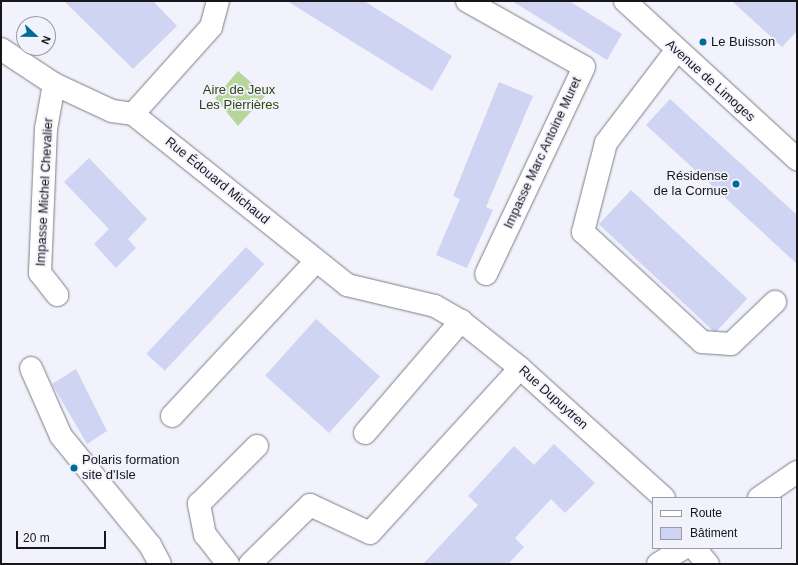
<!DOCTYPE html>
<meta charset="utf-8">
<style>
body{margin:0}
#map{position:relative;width:798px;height:565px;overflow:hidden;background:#f1f2fc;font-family:Arial,sans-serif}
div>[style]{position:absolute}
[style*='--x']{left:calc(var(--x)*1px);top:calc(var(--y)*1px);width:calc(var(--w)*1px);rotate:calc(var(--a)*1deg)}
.green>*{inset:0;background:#b8d69a}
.building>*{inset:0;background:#cfd4f3;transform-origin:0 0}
.roads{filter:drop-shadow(0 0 1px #7b7d85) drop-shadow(0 0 1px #7b7d85)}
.minor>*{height:22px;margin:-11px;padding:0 11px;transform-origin:11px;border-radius:11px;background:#fff}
.major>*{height:22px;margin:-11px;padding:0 11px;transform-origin:11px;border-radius:11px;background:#fff}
.dots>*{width:11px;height:11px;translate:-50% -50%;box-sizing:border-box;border:2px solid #f1f2fc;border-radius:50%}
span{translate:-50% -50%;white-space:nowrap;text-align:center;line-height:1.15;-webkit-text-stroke:3.5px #f1f2fc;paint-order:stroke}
.poi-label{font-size:13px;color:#17171a}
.left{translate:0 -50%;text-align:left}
.right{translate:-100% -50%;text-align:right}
.street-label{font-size:13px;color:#17171a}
.park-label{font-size:13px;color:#2f4610}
.frame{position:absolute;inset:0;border:2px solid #17171a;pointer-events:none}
.legend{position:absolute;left:652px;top:497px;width:130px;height:52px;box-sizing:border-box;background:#f1f2fc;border:1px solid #9a9aa2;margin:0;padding:5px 7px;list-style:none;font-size:12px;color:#17171a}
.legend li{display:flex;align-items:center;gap:8px;height:20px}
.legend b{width:20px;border:1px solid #9a9aa2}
.north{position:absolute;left:16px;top:16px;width:40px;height:40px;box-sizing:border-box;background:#f1f2fc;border:1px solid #9a9aa2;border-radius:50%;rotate:112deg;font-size:11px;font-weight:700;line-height:16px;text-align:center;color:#17171a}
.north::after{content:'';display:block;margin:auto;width:14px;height:18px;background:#016b98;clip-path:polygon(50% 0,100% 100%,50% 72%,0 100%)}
.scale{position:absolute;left:16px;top:531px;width:90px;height:18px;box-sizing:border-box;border:2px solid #17171a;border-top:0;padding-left:5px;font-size:12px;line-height:14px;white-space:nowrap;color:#17171a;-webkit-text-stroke:3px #f1f2fc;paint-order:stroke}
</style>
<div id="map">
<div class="green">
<i style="clip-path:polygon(238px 71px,266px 95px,238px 126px,215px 98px)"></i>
</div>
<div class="building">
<i style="clip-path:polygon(64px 1px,153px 1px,177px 26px,133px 69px)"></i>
<i style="clip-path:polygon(287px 1px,364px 1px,452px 56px,432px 91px)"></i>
<i style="clip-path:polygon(512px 1px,569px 1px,622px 34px,607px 60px)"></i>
<i style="clip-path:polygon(732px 1px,797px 1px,797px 31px,782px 47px)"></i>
<i style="clip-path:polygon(499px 82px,533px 96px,486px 207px,493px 210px,467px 268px,436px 255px,460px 199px,453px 196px)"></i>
<i style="clip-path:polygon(670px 99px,797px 215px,797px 264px,646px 125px)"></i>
<i style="clip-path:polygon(89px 158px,147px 219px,128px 239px,136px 248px,116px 268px,94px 244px,109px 229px,64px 182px)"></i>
<i style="left:631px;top:190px;width:159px;height:47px;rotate:43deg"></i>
<i style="left:246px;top:247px;width:25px;height:146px;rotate:43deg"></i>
<i style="left:316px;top:319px;width:86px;height:76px;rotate:42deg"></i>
<i style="clip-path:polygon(76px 369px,107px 431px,87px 444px,52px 384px)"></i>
<i style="clip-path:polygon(554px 444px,595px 483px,565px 513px,551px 499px,515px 538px,524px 547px,508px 564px,423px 564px,478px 505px,468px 496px,514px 446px,534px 465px)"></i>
</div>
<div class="roads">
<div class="minor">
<i style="--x:467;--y:1;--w:134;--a:29.4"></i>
<i style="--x:584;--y:67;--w:229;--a:115.3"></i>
<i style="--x:1;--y:49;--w:64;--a:33.4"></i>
<i style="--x:54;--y:84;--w:64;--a:25"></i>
<i style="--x:112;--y:111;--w:21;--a:8"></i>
<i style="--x:133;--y:114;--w:274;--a:38.6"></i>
<i style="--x:347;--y:285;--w:90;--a:13.4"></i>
<i style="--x:435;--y:306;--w:30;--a:30"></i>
<i style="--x:461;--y:321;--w:75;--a:38.5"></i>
<i style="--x:520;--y:368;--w:194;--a:42.1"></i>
<i style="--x:676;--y:51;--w:116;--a:127.3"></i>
<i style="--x:606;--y:143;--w:92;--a:104.5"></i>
<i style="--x:583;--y:232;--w:162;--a:42.7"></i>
<i style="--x:702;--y:342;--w:29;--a:4"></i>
<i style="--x:731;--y:344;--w:61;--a:-43.7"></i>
<i style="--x:54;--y:84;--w:46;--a:100.1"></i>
<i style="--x:46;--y:129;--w:144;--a:92.4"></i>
<i style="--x:40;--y:273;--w:28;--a:52"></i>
<i style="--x:133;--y:114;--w:117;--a:-48.1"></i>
<i style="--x:211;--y:27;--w:27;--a:-75"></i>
<i style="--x:31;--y:368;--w:74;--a:66.2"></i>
<i style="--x:61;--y:436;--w:141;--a:50.8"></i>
<i style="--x:150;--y:545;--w:21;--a:62"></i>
<i style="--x:172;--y:416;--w:210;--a:-47.1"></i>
<i style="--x:365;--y:433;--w:148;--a:-49.4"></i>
<i style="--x:759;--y:498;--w:46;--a:-34.4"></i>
<i style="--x:694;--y:548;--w:21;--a:49"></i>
<i style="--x:228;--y:564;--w:37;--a:-128"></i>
<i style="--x:205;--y:535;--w:32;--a:-101"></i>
<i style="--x:199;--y:504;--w:82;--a:-45"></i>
<i style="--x:250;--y:564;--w:84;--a:-44.5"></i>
<i style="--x:310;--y:505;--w:66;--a:25"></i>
<i style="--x:370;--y:533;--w:223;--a:-47.7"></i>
<i style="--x:658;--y:564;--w:31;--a:-32"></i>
</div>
<div class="major">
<i style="--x:625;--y:1;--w:234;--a:42.6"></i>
</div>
</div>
<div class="dots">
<i style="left:703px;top:42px;background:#016b98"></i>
<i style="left:736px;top:184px;background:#016b98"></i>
<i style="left:74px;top:468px;background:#016b98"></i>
</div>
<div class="poi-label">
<span class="left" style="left:711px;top:42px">Le Buisson</span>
<span class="right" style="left:728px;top:184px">Résidense<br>de la Cornue</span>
<span class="left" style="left:82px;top:468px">Polaris formation<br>site d'Isle</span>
</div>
<div class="street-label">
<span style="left:710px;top:81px;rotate:42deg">Avenue de Limoges</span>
<span style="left:543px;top:153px;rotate:-65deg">Impasse Marc Antoine Muret</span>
<span style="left:217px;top:181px;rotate:39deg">Rue Édouard Michaud</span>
<span style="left:45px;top:192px;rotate:-87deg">Impasse Michel Chevalier</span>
<span style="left:553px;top:398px;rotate:42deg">Rue Dupuytren</span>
</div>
<div class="park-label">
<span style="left:239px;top:98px">Aire de Jeux<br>Les Pierrières</span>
</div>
<div class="frame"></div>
<ul class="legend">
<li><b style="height:5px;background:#fff"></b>Route</li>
<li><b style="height:11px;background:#cfd4f3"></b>Bâtiment</li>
</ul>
<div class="north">N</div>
<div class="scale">20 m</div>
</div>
